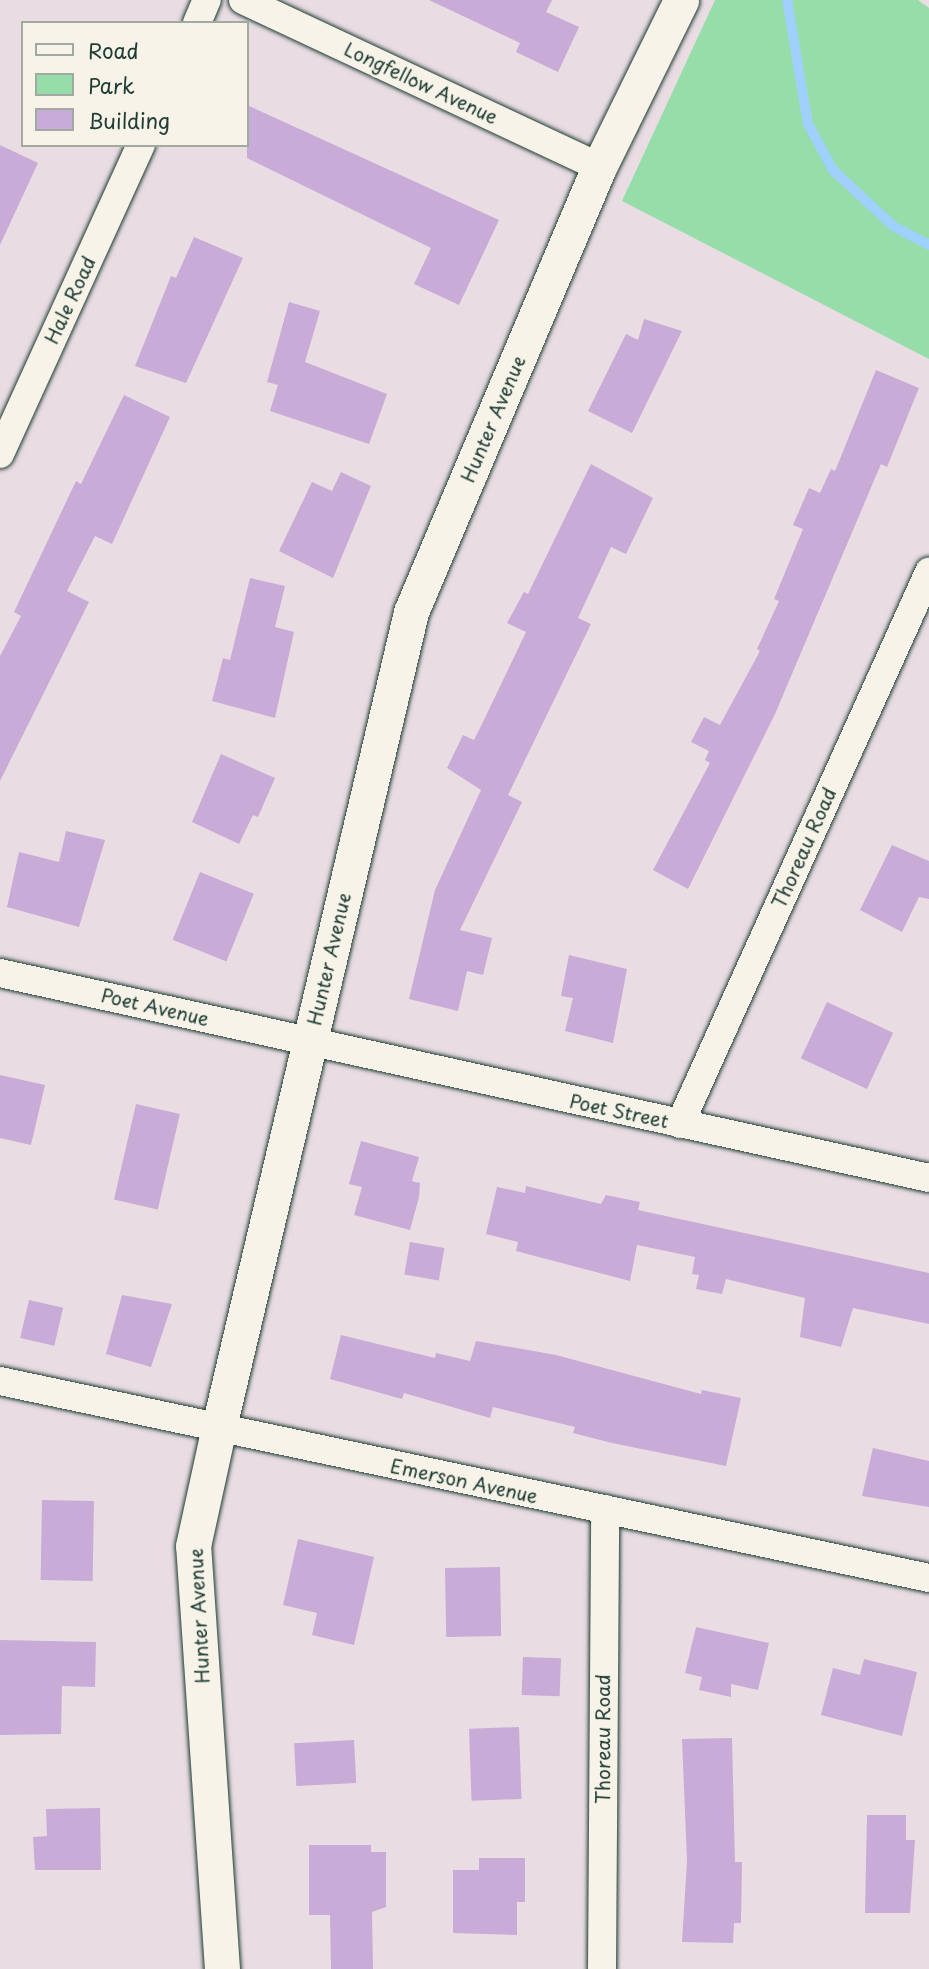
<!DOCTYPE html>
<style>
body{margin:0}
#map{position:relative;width:929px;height:1969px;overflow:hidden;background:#e9dde3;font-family:"Playpen Sans",sans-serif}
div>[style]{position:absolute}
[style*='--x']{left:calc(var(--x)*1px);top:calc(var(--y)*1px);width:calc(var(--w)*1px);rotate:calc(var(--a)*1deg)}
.green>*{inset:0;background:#96ddaa}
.stream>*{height:10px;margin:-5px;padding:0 5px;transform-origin:5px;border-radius:5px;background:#a0d0fc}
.building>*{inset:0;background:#c9abd7;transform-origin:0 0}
.roads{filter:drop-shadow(0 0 2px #1f3d34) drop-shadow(0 0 2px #1f3d34)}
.minor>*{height:28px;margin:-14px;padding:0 14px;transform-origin:14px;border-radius:14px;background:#f7f3e8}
.tertiary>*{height:35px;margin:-17.5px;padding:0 17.5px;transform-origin:17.5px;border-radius:17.5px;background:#f7f3e8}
span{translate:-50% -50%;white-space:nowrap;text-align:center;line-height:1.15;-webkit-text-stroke:5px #f7f3e8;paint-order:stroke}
.street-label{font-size:19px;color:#1f3d34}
.legend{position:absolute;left:21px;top:21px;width:228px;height:126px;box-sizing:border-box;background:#f7f3e8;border:2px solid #a1aaa0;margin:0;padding:9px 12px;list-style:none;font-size:21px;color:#1f3d34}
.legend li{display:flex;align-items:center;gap:14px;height:35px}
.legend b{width:35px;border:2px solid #a1aaa0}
</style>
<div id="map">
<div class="green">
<i style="clip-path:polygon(715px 0,918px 0,929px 8px,929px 359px,622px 201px)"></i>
</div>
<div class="stream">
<i style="--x:787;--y:0;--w:126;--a:80.4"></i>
<i style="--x:808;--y:124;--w:52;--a:61.5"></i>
<i style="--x:833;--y:170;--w:82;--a:43"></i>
<i style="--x:893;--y:226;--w:41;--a:27.8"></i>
</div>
<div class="building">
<i style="clip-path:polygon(429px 0,552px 0,546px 12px,579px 27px,558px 72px,516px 52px,520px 43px)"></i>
<i style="clip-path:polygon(247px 105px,499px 220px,459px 305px,414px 284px,431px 248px,247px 158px)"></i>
<i style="clip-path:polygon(0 145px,38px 163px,0 245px)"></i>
<i style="clip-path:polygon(194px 237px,243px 258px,186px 383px,135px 366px,171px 276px,176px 278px)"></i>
<i style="clip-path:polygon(289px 302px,320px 311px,305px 362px,387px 394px,369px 444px,270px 411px,278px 385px,267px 382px)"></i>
<i style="clip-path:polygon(644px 319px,682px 331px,632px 433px,588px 411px,626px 334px,638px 340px)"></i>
<i style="clip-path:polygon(876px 370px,919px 388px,887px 467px,881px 464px,775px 714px,688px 889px,653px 870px,710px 763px,705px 760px,709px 751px,691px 742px,704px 717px,720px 725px,760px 651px,757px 649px,779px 601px,774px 599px,803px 529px,793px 525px,809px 488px,820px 493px,831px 469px,835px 471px)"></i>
<i style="clip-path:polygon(124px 395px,170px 417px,112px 544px,95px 536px,67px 591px,89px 602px,0 781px,0 656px,21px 616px,14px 612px,76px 481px,81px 484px)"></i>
<i style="clip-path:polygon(591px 464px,653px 498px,626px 554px,611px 547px,578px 618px,591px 624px,508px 795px,522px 802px,460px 930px,492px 938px,483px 975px,467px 971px,458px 1011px,409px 999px,435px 890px,481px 790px,447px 768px,463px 735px,474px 740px,482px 724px,526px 632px,507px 623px,524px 592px,528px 594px)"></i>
<i style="clip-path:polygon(341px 472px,371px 486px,333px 578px,279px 551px,312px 482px,332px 491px)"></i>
<i style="clip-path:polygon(250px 578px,285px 586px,275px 627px,294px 632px,275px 718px,212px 701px,223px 658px,230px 660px)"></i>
<i style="clip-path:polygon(221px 754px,275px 778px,258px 817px,253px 815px,239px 844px,192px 822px)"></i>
<i style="clip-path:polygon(66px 831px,105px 840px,79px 927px,7px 907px,19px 852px,59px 862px)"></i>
<i style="clip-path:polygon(892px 845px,929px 861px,929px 899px,919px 897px,902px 932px,860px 910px)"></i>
<i style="left:200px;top:872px;width:58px;height:73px;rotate:22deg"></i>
<i style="clip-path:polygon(569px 955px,627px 969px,613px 1043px,565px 1031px,573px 998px,561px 996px)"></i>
<i style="left:827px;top:1002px;width:73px;height:62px;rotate:25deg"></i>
<i style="clip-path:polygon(0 1075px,45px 1085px,31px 1145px,0 1138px)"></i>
<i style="left:136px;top:1104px;width:45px;height:98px;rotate:13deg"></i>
<i style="clip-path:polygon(361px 1141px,419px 1157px,412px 1181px,420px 1183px,419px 1197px,410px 1230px,354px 1215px,362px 1187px,349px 1184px)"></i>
<i style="clip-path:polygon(526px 1186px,601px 1204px,606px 1195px,640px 1202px,638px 1210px,929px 1273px,929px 1324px,853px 1308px,841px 1347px,800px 1337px,805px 1298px,726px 1279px,722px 1294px,696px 1289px,699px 1275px,692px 1274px,695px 1257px,637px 1245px,630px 1281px,516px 1251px,518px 1242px,486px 1234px,497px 1187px,525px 1193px)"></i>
<i style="left:410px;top:1242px;width:35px;height:33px;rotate:10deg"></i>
<i style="clip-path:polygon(122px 1295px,172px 1304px,151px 1367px,106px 1354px)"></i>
<i style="left:29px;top:1300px;width:35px;height:39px;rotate:13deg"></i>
<i style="clip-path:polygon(341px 1335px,435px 1358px,436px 1353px,470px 1361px,476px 1341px,556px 1355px,701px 1394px,702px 1390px,741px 1398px,726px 1466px,612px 1443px,573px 1433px,575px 1427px,493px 1407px,490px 1418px,404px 1393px,402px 1399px,330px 1379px)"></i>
<i style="clip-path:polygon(873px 1448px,929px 1461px,929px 1507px,862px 1496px)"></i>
<i style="left:42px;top:1500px;width:52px;height:80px;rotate:1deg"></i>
<i style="clip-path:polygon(298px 1539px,374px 1557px,354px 1645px,312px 1635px,317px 1613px,283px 1605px)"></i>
<i style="left:500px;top:1567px;width:69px;height:55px;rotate:89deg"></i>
<i style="clip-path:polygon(696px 1627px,769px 1643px,758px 1690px,731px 1684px,731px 1697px,699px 1690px,702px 1677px,685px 1673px)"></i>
<i style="clip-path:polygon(0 1640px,96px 1642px,95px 1687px,62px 1686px,61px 1734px,0 1735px)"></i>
<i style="left:523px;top:1657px;width:38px;height:38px;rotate:2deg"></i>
<i style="clip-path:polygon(864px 1659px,917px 1672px,902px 1736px,821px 1715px,833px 1668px,860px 1675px)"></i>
<i style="left:519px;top:1727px;width:72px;height:50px;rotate:88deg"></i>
<i style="clip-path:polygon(732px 1738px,735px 1862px,742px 1862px,741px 1923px,734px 1923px,733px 1943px,682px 1942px,687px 1861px,682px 1739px)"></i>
<i style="left:354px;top:1740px;width:43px;height:60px;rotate:87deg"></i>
<i style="clip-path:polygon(100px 1808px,101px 1870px,35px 1870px,33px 1837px,47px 1836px,46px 1809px)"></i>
<i style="clip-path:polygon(867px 1815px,906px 1815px,906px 1840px,915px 1840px,910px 1913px,865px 1913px)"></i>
<i style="clip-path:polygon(309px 1845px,371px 1845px,371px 1852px,386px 1852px,386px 1907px,372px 1912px,373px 1969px,331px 1969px,330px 1915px,309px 1915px)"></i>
<i style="clip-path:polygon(479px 1858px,525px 1858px,525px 1902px,517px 1902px,517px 1935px,453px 1933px,453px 1870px,479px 1870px)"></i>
</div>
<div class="roads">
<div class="minor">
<i style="--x:243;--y:0;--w:393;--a:25.1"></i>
<i style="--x:197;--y:23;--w:25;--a:-67"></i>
<i style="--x:0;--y:454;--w:340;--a:-65.5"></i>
<i style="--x:0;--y:973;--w:951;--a:12.44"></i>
<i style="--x:680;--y:1124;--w:606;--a:-65.72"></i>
<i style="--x:0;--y:1381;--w:950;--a:11.97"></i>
<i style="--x:602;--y:1969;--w:460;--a:-89.6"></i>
</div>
<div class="tertiary">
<i style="--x:222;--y:1969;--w:424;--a:-93.9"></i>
<i style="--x:193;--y:1546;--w:118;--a:-77.7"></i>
<i style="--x:218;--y:1431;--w:841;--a:-76.74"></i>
<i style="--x:411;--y:612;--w:483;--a:-67.1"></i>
<i style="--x:599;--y:167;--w:186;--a:-63.8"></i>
</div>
</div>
<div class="street-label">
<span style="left:421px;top:83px;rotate:25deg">Longfellow Avenue</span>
<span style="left:70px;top:300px;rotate:-65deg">Hale Road</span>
<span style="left:493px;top:419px;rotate:-67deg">Hunter Avenue</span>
<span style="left:804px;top:848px;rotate:-66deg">Thoreau Road</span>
<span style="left:329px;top:959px;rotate:-77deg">Hunter Avenue</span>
<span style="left:155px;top:1007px;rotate:13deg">Poet Avenue</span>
<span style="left:619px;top:1111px;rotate:12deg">Poet Street</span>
<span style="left:464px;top:1481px;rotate:12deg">Emerson Avenue</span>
<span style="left:199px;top:1616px;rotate:-93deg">Hunter Avenue</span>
<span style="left:603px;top:1739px;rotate:-90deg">Thoreau Road</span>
</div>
<ul class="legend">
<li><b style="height:9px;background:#f7f3e8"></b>Road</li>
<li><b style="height:19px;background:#96ddaa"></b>Park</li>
<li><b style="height:19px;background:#c9abd7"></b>Building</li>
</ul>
</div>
